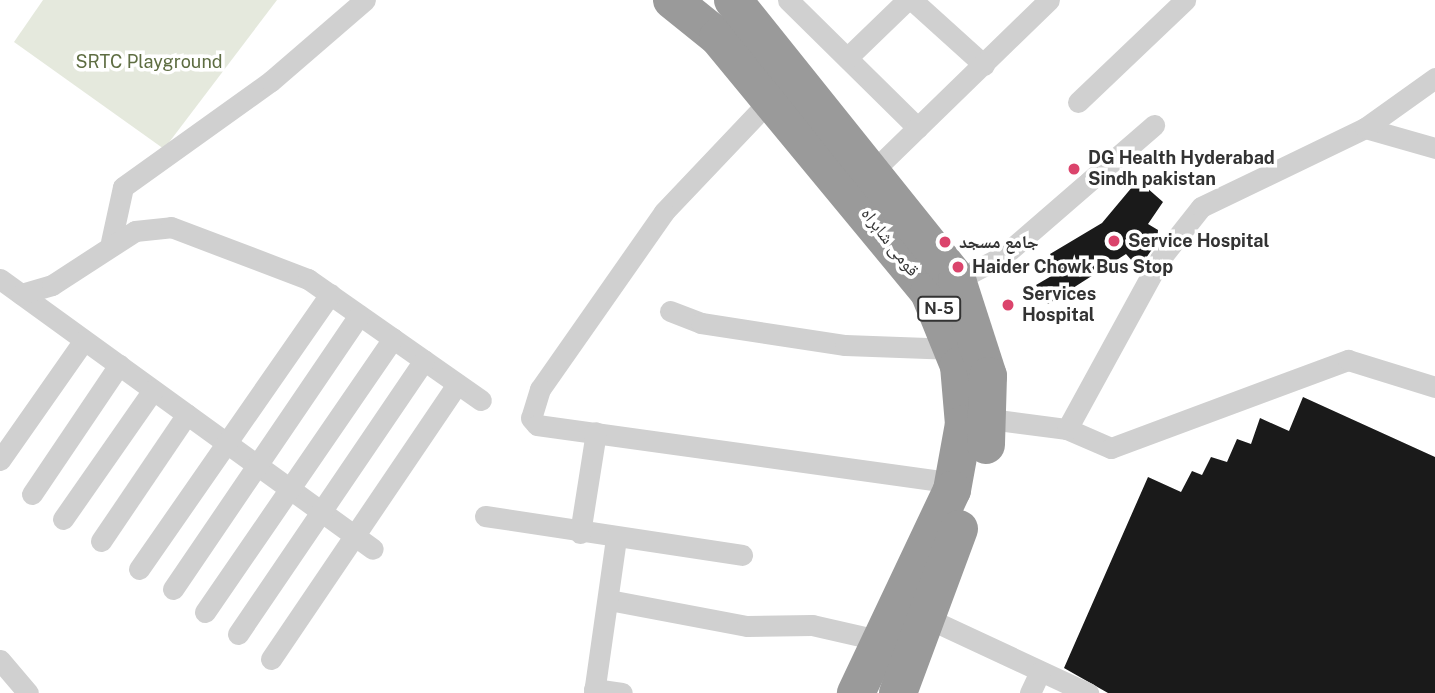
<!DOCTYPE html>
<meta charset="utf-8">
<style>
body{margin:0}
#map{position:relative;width:1435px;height:693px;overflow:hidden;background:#fff;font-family:"Public Sans","Noto Naskh Arabic",sans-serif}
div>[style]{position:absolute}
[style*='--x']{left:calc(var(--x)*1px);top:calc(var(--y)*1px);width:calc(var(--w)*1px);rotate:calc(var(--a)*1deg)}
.green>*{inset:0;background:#e5e9dd}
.building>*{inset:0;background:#1a1a1a}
.street>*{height:21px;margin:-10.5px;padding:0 10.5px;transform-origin:10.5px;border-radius:10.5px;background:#d0d0d0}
.highway>*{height:38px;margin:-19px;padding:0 19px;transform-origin:19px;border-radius:19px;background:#9a9a9a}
.dots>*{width:19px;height:19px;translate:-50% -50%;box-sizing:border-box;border:4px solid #fff;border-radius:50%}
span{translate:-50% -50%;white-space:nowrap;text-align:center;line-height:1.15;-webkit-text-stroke:7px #fff;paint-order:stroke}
.shield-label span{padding:2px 5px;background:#fff;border:2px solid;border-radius:5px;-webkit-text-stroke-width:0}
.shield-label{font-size:16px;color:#333;font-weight:700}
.park-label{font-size:18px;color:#5e6d42}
.poi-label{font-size:18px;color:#333;font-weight:700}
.left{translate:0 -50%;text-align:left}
.street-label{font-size:18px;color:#333}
</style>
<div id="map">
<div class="green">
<i style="clip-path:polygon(43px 0,277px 0,164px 149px,14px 42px)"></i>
</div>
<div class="building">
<i style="clip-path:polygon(1138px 180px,1163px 202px,1148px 224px,1158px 230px,1157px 242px,1144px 261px,1138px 256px,1133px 262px,1126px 254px,1048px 304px,1036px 285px,1060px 271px,1050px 254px,1102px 223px)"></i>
<i style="clip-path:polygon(1303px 397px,1435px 457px,1435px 693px,1108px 693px,1064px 668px,1148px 477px,1181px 492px,1192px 471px,1202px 475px,1211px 457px,1227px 462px,1237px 439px,1251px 444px,1260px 418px,1289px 431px)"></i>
</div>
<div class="street">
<i style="--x:788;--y:0;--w:182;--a:44.6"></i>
<i style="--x:912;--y:0;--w:97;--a:42.1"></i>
<i style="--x:848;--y:57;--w:82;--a:-44"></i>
<i style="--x:772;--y:98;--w:157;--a:133.5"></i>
<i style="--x:664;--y:212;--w:216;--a:125"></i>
<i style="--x:540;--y:389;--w:30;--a:107"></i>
<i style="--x:531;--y:418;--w:9;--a:49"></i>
<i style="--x:537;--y:425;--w:420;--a:7.9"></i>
<i style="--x:1078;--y:102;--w:148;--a:-43.6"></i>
<i style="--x:1365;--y:128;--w:73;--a:15.9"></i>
<i style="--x:874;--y:170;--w:244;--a:-44.2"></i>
<i style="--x:111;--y:242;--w:56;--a:-77.7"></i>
<i style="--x:123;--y:187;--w:182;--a:-35.6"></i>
<i style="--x:271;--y:81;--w:124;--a:-40.8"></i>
<i style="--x:0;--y:279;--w:460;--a:35.9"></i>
<i style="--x:957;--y:280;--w:52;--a:-27.6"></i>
<i style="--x:1003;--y:256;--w:200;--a:-40.9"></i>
<i style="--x:21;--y:294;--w:32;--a:-16"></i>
<i style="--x:52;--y:285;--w:99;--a:-33"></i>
<i style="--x:135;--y:231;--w:36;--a:-6"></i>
<i style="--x:171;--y:227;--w:147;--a:20.8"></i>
<i style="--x:308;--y:279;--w:211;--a:35"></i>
<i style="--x:670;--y:311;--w:33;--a:21"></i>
<i style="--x:701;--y:323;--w:146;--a:8.7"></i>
<i style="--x:845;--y:345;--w:109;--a:2.1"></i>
<i style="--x:990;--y:419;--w:78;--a:7.4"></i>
<i style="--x:1067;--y:429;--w:48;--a:23.4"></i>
<i style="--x:1111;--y:448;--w:253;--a:-20.4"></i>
<i style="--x:1348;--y:360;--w:91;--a:17.2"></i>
<i style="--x:1067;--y:429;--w:194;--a:-61.3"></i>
<i style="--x:1160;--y:259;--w:66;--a:-51.7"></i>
<i style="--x:1201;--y:207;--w:182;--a:-25.7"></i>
<i style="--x:1365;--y:128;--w:86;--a:-35.5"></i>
<i style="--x:0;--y:460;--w:146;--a:-55"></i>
<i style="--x:32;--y:494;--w:156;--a:-56"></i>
<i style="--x:485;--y:516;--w:260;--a:8.6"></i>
<i style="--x:63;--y:519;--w:157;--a:-55.1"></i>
<i style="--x:580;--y:533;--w:102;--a:-81"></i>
<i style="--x:101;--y:541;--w:153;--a:-55.9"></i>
<i style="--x:139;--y:569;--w:335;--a:-55.2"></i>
<i style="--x:173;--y:589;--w:331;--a:-55.8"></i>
<i style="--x:609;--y:600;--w:140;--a:10.7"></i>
<i style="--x:747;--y:626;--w:65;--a:-0.9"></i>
<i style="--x:812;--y:625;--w:72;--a:12.9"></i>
<i style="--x:205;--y:612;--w:332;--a:-55.5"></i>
<i style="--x:927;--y:618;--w:178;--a:25"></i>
<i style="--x:238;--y:634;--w:331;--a:-55.8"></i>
<i style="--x:271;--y:659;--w:332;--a:-55.9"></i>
<i style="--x:0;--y:660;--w:43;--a:49.7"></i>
<i style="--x:594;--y:689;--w:28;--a:8"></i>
<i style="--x:594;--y:693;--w:157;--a:-81.9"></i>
<i style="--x:1030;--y:693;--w:23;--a:-65"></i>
</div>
<div class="highway">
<i style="--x:672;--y:0;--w:59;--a:38.8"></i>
<i style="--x:718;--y:37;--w:331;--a:50.4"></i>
<i style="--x:929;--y:292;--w:80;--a:67.9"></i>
<i style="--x:959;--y:366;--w:58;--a:85.1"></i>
<i style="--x:964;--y:424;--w:67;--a:100.3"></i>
<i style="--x:952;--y:490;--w:225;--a:115.3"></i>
<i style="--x:733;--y:0;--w:359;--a:51.3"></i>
<i style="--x:957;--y:280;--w:101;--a:72.1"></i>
<i style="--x:988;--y:376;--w:69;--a:91.7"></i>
<i style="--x:898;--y:693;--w:175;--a:-69.6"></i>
</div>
<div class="dots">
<i style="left:1074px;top:169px;background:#db446c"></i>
<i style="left:1114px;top:241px;background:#db446c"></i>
<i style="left:945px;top:242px;background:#db446c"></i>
<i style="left:958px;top:267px;background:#db446c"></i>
<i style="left:1008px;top:305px;background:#db446c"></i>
</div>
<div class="shield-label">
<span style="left:939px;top:309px">N-5</span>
</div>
<div class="park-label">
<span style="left:149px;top:62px">SRTC Playground</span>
</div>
<div class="poi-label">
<span class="left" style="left:1088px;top:169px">DG Health Hyderabad<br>Sindh pakistan</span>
<span class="left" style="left:1128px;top:241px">Service Hospital</span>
<span class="left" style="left:959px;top:242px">جامع مسجد</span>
<span class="left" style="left:972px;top:267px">Haider Chowk Bus Stop</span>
<span class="left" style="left:1022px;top:305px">Services<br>Hospital</span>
</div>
<div class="street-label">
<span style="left:890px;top:242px;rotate:52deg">قومی شاہراہ</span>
</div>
</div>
